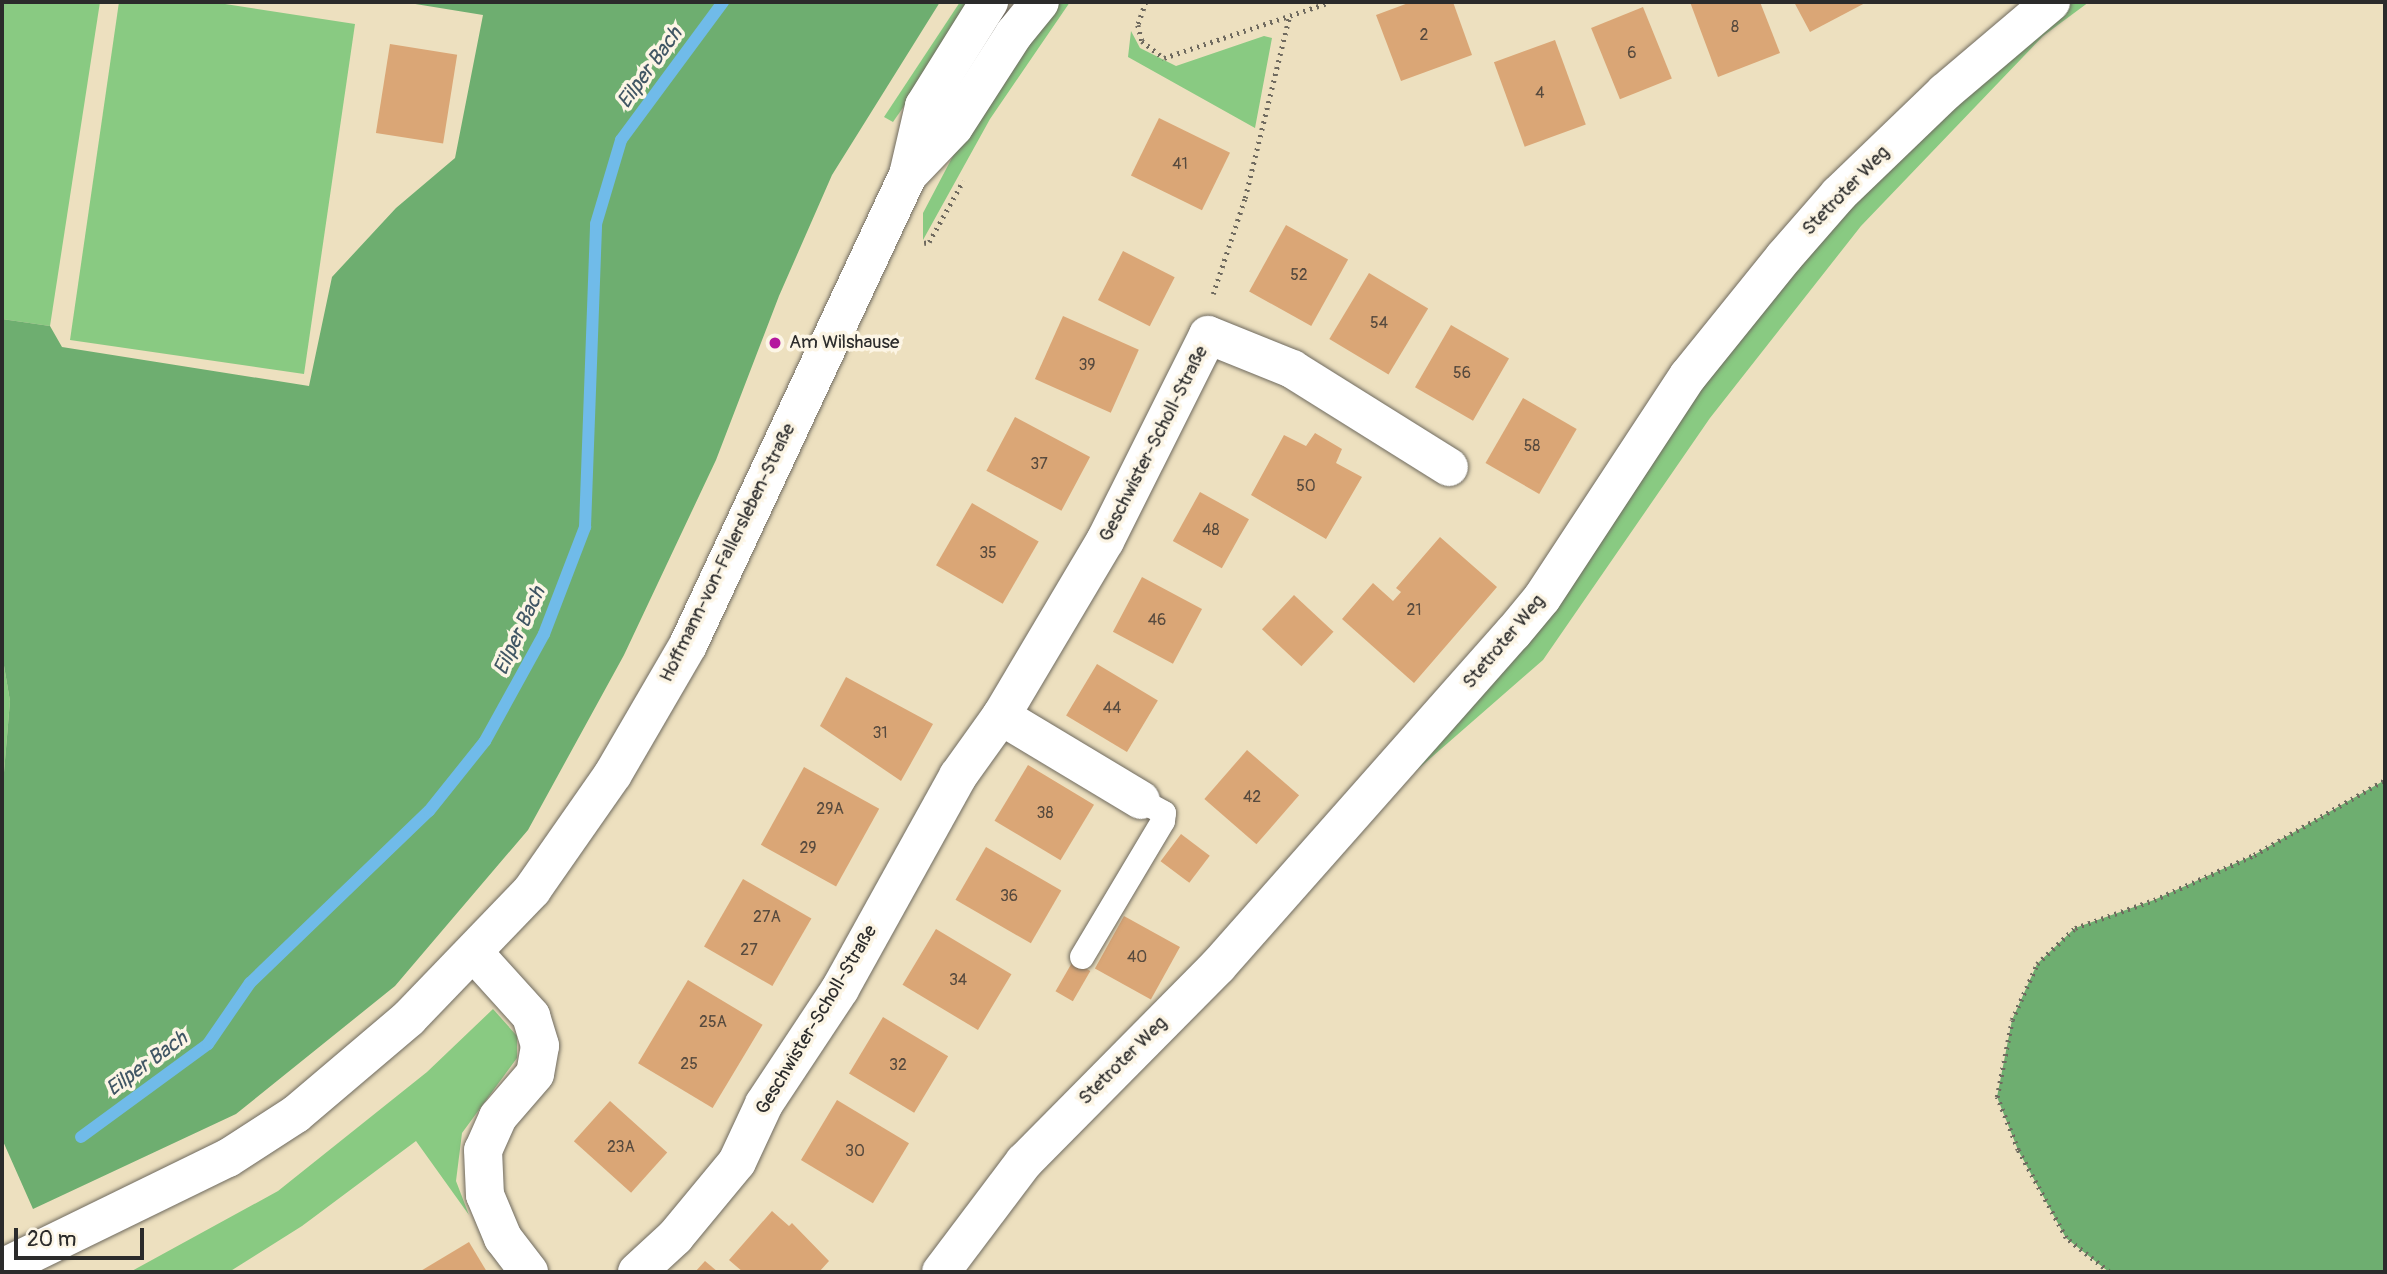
<!DOCTYPE html>
<meta charset="utf-8">
<style>
body{margin:0}
#map{position:relative;width:2387px;height:1274px;overflow:hidden;background:#ede0bf;font-family:Pangolin,sans-serif}
div>[style]{position:absolute}
[style*='--x']{left:calc(var(--x)*1px);top:calc(var(--y)*1px);width:calc(var(--w)*1px);rotate:calc(var(--a)*1deg)}
.green>*{inset:0;background:#89ca82}
.forest>*{inset:0;background:#6eae70}
.stream>*{height:12px;margin:-6px;padding:0 6px;transform-origin:6px;border-radius:6px;background:#70bbe9}
.building>*{inset:0;background:#daa676;transform-origin:0 0}
.path>*{height:4.5px;margin-top:-2.25px;transform-origin:0;background:repeating-linear-gradient(90deg,#6f6a5f 0 2px,transparent 0 7px)}
.roads{filter:drop-shadow(0 0 2px #6f6a5f) drop-shadow(0 0 2px #6f6a5f)}
.service>*{height:24px;margin:-12px;padding:0 12px;transform-origin:12px;border-radius:12px;background:#fff}
.minor>*{height:38px;margin:-19px;padding:0 19px;transform-origin:19px;border-radius:19px;background:#fff}
.tertiary>*{height:38px;margin:-19px;padding:0 19px;transform-origin:19px;border-radius:19px;background:#fff}
.dots>*{width:19px;height:19px;translate:-50% -50%;box-sizing:border-box;border:4px solid #fcf5e5;border-radius:50%}
span{translate:-50% -50%;white-space:nowrap;text-align:center;line-height:1.15;-webkit-text-stroke:7px #fcf5e5;paint-order:stroke}
.number-label{font-size:16px;color:#574a3e}
.number-label span{-webkit-text-stroke-width:0}
.street-label{font-size:19px;color:#2b2b2b}
.poi-label{font-size:19px;color:#2b2b2b}
.left{translate:0 -50%;text-align:left}
.water-label{font-size:21px;color:#405664;font-style:italic}
.frame{position:absolute;inset:0;border:4px solid #2b2b2b;pointer-events:none}
.scale{position:absolute;left:14px;top:1228px;width:130px;height:32px;box-sizing:border-box;border:4px solid #2b2b2b;border-top:0;padding-left:9px;font-size:21px;line-height:24px;white-space:nowrap;color:#2b2b2b;-webkit-text-stroke:5px #fcf5e5;paint-order:stroke}
</style>
<div id="map">
<div class="green">
<i style="clip-path:polygon(2px 2px,100px 2px,50px 326px,2px 319px)"></i>
<i style="clip-path:polygon(119px 2px,212px 2px,355px 24px,304px 374px,70px 340px)"></i>
<i style="clip-path:polygon(960px 2px,976px 2px,893px 122px,884px 117px)"></i>
<i style="clip-path:polygon(1055px 2px,1070px 2px,990px 119px,923px 240px,923px 213px,965px 133px)"></i>
<i style="clip-path:polygon(2064px 2px,2089px 2px,2043px 36px,1861px 226px,1710px 418px,1543px 660px,1394px 790px,1786px 267px)"></i>
<i style="clip-path:polygon(1131px 31px,1140px 48px,1176px 66px,1264px 36px,1272px 38px,1255px 128px,1128px 57px)"></i>
<i style="clip-path:polygon(2px 654px,10px 701px,2px 796px)"></i>
<i style="clip-path:polygon(493px 1009px,517px 1036px,517px 1058px,462px 1133px,456px 1181px,469px 1215px,416px 1141px,302px 1226px,229px 1272px,130px 1272px,278px 1191px,427px 1072px)"></i>
</div>
<div class="forest">
<i style="clip-path:polygon(403px 2px,940px 2px,832px 175px,779px 296px,716px 460px,624px 655px,528px 830px,395px 986px,236px 1114px,33px 1209px,2px 1139px,2px 796px,10px 701px,2px 654px,2px 319px,50px 326px,62px 347px,309px 386px,332px 277px,396px 208px,455px 158px,483px 15px)"></i>
<i style="clip-path:polygon(2385px 780px,2385px 1272px,2109px 1272px,2066px 1238px,2018px 1150px,1997px 1097px,2012px 1020px,2037px 964px,2075px 928px,2154px 900px,2254px 855px)"></i>
</div>
<div class="stream">
<i style="--x:81;--y:1137;--w:157;--a:-36.2"></i>
<i style="--x:208;--y:1044;--w:74;--a:-55.5"></i>
<i style="--x:250;--y:983;--w:248;--a:-43.9"></i>
<i style="--x:429;--y:811;--w:90;--a:-51.3"></i>
<i style="--x:485;--y:741;--w:122;--a:-61.1"></i>
<i style="--x:544;--y:634;--w:115;--a:-69"></i>
<i style="--x:585;--y:527;--w:303;--a:-87.9"></i>
<i style="--x:596;--y:224;--w:88;--a:-73.4"></i>
<i style="--x:621;--y:140;--w:172;--a:-53.5"></i>
</div>
<div class="building">
<i style="clip-path:polygon(1411px 2px,1453px 2px,1472px 55px,1401px 81px,1376px 15px)"></i>
<i style="clip-path:polygon(1690px 2px,1760px 2px,1780px 53px,1718px 77px)"></i>
<i style="clip-path:polygon(1794px 2px,1867px 2px,1810px 32px)"></i>
<i style="left:1643px;top:7px;width:77px;height:56px;rotate:68deg"></i>
<i style="left:1555px;top:40px;width:90px;height:65px;rotate:70deg"></i>
<i style="left:390px;top:44px;width:68px;height:90px;rotate:9deg"></i>
<i style="left:1159px;top:118px;width:79px;height:64px;rotate:26deg"></i>
<i style="left:1286px;top:225px;width:71px;height:76px;rotate:29deg"></i>
<i style="left:1123px;top:251px;width:58px;height:55px;rotate:27deg"></i>
<i style="left:1369px;top:273px;width:69px;height:77px;rotate:31deg"></i>
<i style="left:1063px;top:316px;width:83px;height:69px;rotate:24deg"></i>
<i style="left:1451px;top:325px;width:67px;height:72px;rotate:30deg"></i>
<i style="left:1523px;top:398px;width:62px;height:75px;rotate:30deg"></i>
<i style="left:1015px;top:417px;width:85px;height:61px;rotate:28deg"></i>
<i style="clip-path:polygon(1315px 433px,1342px 449px,1336px 463px,1362px 477px,1326px 539px,1251px 495px,1284px 435px,1306px 446px)"></i>
<i style="left:1200px;top:492px;width:56px;height:56px;rotate:29deg"></i>
<i style="left:972px;top:503px;width:77px;height:72px;rotate:30deg"></i>
<i style="clip-path:polygon(1440px 537px,1497px 587px,1414px 683px,1342px 619px,1373px 583px,1393px 601px,1401px 592px,1396px 588px)"></i>
<i style="left:1142px;top:577px;width:68px;height:62px;rotate:28deg"></i>
<i style="left:1294px;top:595px;width:54px;height:47px;rotate:43deg"></i>
<i style="left:1097px;top:664px;width:71px;height:60px;rotate:31deg"></i>
<i style="clip-path:polygon(846px 677px,933px 724px,901px 781px,820px 726px)"></i>
<i style="left:1247px;top:750px;width:69px;height:65px;rotate:41deg"></i>
<i style="left:1028px;top:765px;width:77px;height:65px;rotate:31deg"></i>
<i style="left:804px;top:767px;width:86px;height:89px;rotate:29deg"></i>
<i style="left:1181px;top:834px;width:36px;height:34px;rotate:37deg"></i>
<i style="left:986px;top:847px;width:87px;height:61px;rotate:30deg"></i>
<i style="left:743px;top:879px;width:79px;height:78px;rotate:30deg"></i>
<i style="left:1124px;top:916px;width:64px;height:60px;rotate:29deg"></i>
<i style="left:936px;top:929px;width:88px;height:65px;rotate:31deg"></i>
<i style="left:1073px;top:961px;width:20px;height:35px;rotate:30deg"></i>
<i style="left:688px;top:980px;width:87px;height:97px;rotate:31deg"></i>
<i style="left:883px;top:1017px;width:76px;height:66px;rotate:31deg"></i>
<i style="left:837px;top:1100px;width:84px;height:70px;rotate:31deg"></i>
<i style="left:610px;top:1101px;width:77px;height:54px;rotate:42deg"></i>
<i style="clip-path:polygon(772px 1211px,789px 1226px,792px 1223px,829px 1261px,819px 1272px,743px 1272px,729px 1260px)"></i>
<i style="clip-path:polygon(469px 1242px,487px 1272px,419px 1272px)"></i>
<i style="clip-path:polygon(705px 1261px,718px 1272px,695px 1272px)"></i>
</div>
<div class="path">
<i style="--x:1146;--y:2;--w:24;--a:109"></i>
<i style="--x:1138;--y:25;--w:16;--a:76"></i>
<i style="--x:1142;--y:41;--w:28;--a:38"></i>
<i style="--x:1164;--y:58;--w:175;--a:-18.6"></i>
<i style="--x:924;--y:243;--w:5;--a:-11"></i>
<i style="--x:929;--y:242;--w:70;--a:-60.9"></i>
<i style="--x:1213;--y:294;--w:101;--a:-71.6"></i>
<i style="--x:1245;--y:198;--w:185;--a:-76.3"></i>
<i style="--x:2109;--y:1272;--w:55;--a:-141.7"></i>
<i style="--x:2066;--y:1238;--w:100;--a:-118.6"></i>
<i style="--x:2018;--y:1150;--w:57;--a:-111.6"></i>
<i style="--x:1997;--y:1097;--w:78;--a:-79"></i>
<i style="--x:2012;--y:1020;--w:61;--a:-65.9"></i>
<i style="--x:2037;--y:964;--w:52;--a:-43.5"></i>
<i style="--x:2075;--y:928;--w:84;--a:-19.5"></i>
<i style="--x:2154;--y:900;--w:110;--a:-24.2"></i>
<i style="--x:2254;--y:855;--w:151;--a:-29.8"></i>
</div>
<div class="roads">
<div class="service">
<i style="--x:1082;--y:957;--w:158;--a:-59.2"></i>
<i style="--x:1163;--y:821;--w:8;--a:-83"></i>
<i style="--x:1164;--y:813;--w:26;--a:-151"></i>
</div>
<div class="minor">
<i style="--x:1001;--y:716;--w:163;--a:31"></i>
<i style="--x:475;--y:954;--w:84;--a:47.9"></i>
<i style="--x:531;--y:1016;--w:31;--a:73"></i>
<i style="--x:540;--y:1046;--w:28;--a:100"></i>
<i style="--x:535;--y:1074;--w:57;--a:130.7"></i>
<i style="--x:498;--y:1117;--w:36;--a:114"></i>
<i style="--x:483;--y:1150;--w:45;--a:87.5"></i>
<i style="--x:485;--y:1195;--w:47;--a:67.3"></i>
<i style="--x:503;--y:1238;--w:43;--a:52.6"></i>
<i style="--x:637;--y:1272;--w:52;--a:-42.6"></i>
<i style="--x:675;--y:1237;--w:97;--a:-50.4"></i>
<i style="--x:737;--y:1162;--w:64;--a:-65"></i>
<i style="--x:764;--y:1104;--w:138;--a:-56.5"></i>
<i style="--x:840;--y:989;--w:244;--a:-61"></i>
<i style="--x:958;--y:776;--w:74;--a:-54.4"></i>
<i style="--x:1001;--y:716;--w:204;--a:-59.3"></i>
<i style="--x:1105;--y:541;--w:230;--a:-63.4"></i>
<i style="--x:1208;--y:335;--w:91;--a:22"></i>
<i style="--x:1292;--y:369;--w:185;--a:32"></i>
<i style="--x:941;--y:1272;--w:138;--a:-53"></i>
<i style="--x:1024;--y:1162;--w:276;--a:-45.3"></i>
<i style="--x:1218;--y:966;--w:445;--a:-48.5"></i>
<i style="--x:1513;--y:633;--w:45;--a:-50.4"></i>
<i style="--x:1542;--y:598;--w:266;--a:-56.7"></i>
<i style="--x:1688;--y:376;--w:153;--a:-51.1"></i>
<i style="--x:1784;--y:257;--w:84;--a:-48.9"></i>
<i style="--x:1839;--y:194;--w:147;--a:-43.9"></i>
<i style="--x:1945;--y:92;--w:139;--a:-40.3"></i>
</div>
<div class="tertiary">
<i style="--x:908;--y:175;--w:66;--a:-46.2"></i>
<i style="--x:954;--y:127;--w:111;--a:-57.2"></i>
<i style="--x:1014;--y:34;--w:41;--a:-50.9"></i>
<i style="--x:2;--y:1268;--w:251;--a:-26"></i>
<i style="--x:228;--y:1158;--w:81;--a:-32.9"></i>
<i style="--x:296;--y:1114;--w:148;--a:-40.3"></i>
<i style="--x:409;--y:1018;--w:178;--a:-46.1"></i>
<i style="--x:532;--y:890;--w:141;--a:-55.1"></i>
<i style="--x:613;--y:774;--w:149;--a:-59.8"></i>
<i style="--x:688;--y:645;--w:519;--a:-64.92"></i>
<i style="--x:908;--y:175;--w:71;--a:-76.9"></i>
<i style="--x:924;--y:106;--w:123;--a:-58"></i>
</div>
</div>
<div class="dots">
<i style="left:775px;top:343px;background:#b5179e"></i>
</div>
<div class="number-label">
<span style="left:1735px;top:27px">8</span>
<span style="left:1424px;top:35px">2</span>
<span style="left:1632px;top:53px">6</span>
<span style="left:1540px;top:93px">4</span>
<span style="left:1180px;top:164px">41</span>
<span style="left:1299px;top:275px">52</span>
<span style="left:1379px;top:323px">54</span>
<span style="left:1087px;top:365px">39</span>
<span style="left:1462px;top:373px">56</span>
<span style="left:1532px;top:446px">58</span>
<span style="left:1039px;top:464px">37</span>
<span style="left:1306px;top:486px">50</span>
<span style="left:1211px;top:530px">48</span>
<span style="left:988px;top:553px">35</span>
<span style="left:1414px;top:610px">21</span>
<span style="left:1157px;top:620px">46</span>
<span style="left:1112px;top:708px">44</span>
<span style="left:880px;top:733px">31</span>
<span style="left:1252px;top:797px">42</span>
<span style="left:830px;top:809px">29A</span>
<span style="left:1045px;top:813px">38</span>
<span style="left:808px;top:848px">29</span>
<span style="left:1009px;top:896px">36</span>
<span style="left:767px;top:917px">27A</span>
<span style="left:749px;top:950px">27</span>
<span style="left:1137px;top:957px">40</span>
<span style="left:958px;top:980px">34</span>
<span style="left:713px;top:1022px">25A</span>
<span style="left:689px;top:1064px">25</span>
<span style="left:898px;top:1065px">32</span>
<span style="left:621px;top:1147px">23A</span>
<span style="left:855px;top:1151px">30</span>
</div>
<div class="street-label">
<span style="left:1846px;top:191px;rotate:-46deg">Stetroter Weg</span>
<span style="left:1154px;top:444px;rotate:-63deg">Geschwister-Scholl-Straße</span>
<span style="left:728px;top:553px;rotate:-64deg">Hoffmann-von-Fallersleben-Straße</span>
<span style="left:1504px;top:642px;rotate:-50deg">Stetroter Weg</span>
<span style="left:817px;top:1020px;rotate:-59deg">Geschwister-Scholl-Straße</span>
<span style="left:1123px;top:1061px;rotate:-45deg">Stetroter Weg</span>
</div>
<div class="poi-label">
<span class="left" style="left:789px;top:343px">Am Wilshause</span>
</div>
<div class="water-label">
<span style="left:650px;top:68px;rotate:-54deg">Eilper Bach</span>
<span style="left:520px;top:631px;rotate:-65deg">Eilper Bach</span>
<span style="left:147px;top:1064px;rotate:-36deg">Eilper Bach</span>
</div>
<div class="frame"></div>
<div class="scale">20 m</div>
</div>
